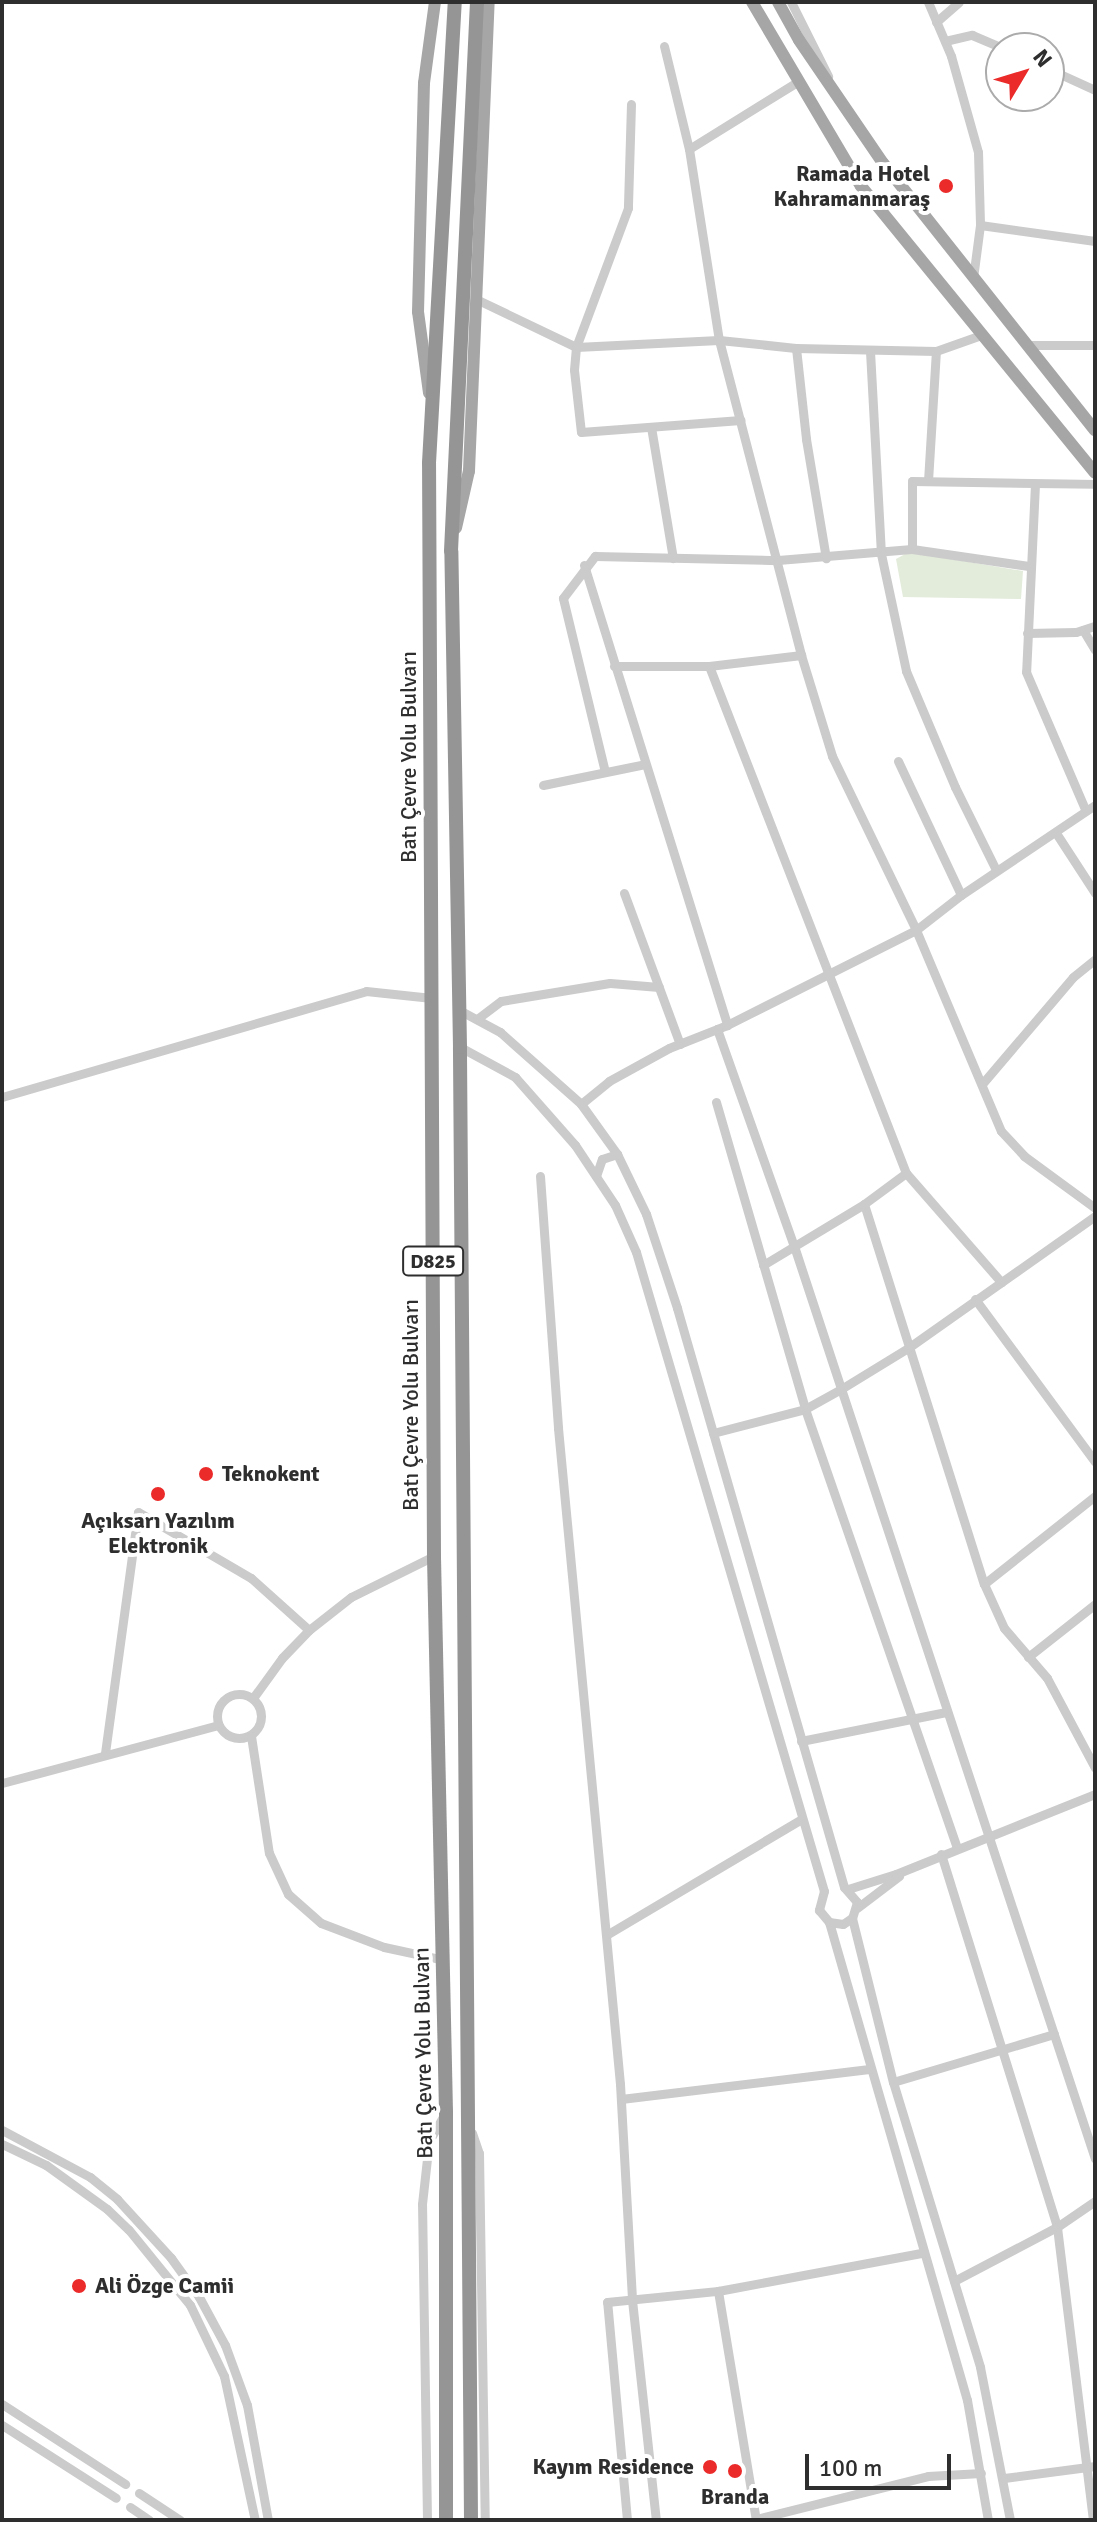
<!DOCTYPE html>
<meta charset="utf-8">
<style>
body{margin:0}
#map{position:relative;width:1097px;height:2522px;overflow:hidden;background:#fff;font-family:Signika,sans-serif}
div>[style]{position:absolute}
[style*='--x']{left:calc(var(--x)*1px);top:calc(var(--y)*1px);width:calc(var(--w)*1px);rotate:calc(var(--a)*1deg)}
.green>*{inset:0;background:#e3ecdb}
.minor>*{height:9px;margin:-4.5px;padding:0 4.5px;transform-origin:4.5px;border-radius:4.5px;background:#cbcbcb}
.minor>.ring{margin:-4.5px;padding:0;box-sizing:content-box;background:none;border:9px solid #cbcbcb;border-radius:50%}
.major>*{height:12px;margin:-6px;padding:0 6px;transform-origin:6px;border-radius:6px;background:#a6a6a6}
.highway>*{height:14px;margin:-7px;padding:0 7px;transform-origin:7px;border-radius:7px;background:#959595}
.dots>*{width:22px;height:22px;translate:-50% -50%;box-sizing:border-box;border:4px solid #fff;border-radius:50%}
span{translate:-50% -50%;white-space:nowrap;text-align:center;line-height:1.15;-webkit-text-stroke:8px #fff;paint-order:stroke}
.shield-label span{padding:2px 6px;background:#fff;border:2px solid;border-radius:6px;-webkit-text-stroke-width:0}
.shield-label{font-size:20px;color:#2e2e2e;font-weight:700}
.poi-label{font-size:22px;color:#2e2e2e;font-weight:700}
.right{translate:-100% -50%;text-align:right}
.left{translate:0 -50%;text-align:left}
.street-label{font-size:22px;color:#2e2e2e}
.frame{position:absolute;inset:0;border:4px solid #2e2e2e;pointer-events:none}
.north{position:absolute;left:985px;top:32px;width:80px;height:80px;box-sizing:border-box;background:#fff;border:2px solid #ababab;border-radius:50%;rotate:52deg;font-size:22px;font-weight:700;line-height:32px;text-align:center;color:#2e2e2e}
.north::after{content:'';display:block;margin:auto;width:28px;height:36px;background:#ea2b2a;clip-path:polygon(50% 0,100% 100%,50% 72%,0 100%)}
.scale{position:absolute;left:805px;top:2454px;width:146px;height:36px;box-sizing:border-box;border:4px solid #2e2e2e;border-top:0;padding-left:10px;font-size:24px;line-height:28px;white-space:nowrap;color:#2e2e2e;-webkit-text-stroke:6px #fff;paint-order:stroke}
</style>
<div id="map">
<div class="green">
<i style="clip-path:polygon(909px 552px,1023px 571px,1021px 599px,903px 597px,896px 559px)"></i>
</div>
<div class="minor">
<i style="--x:791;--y:2;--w:83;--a:63.4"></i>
<i style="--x:928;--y:2;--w:59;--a:66.9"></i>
<i style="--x:951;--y:56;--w:100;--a:74.3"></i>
<i style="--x:978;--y:152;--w:73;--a:88.4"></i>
<i style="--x:980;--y:225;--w:53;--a:97.5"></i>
<i style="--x:936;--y:22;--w:30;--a:-41"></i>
<i style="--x:945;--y:41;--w:28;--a:-13"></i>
<i style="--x:972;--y:35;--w:33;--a:23"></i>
<i style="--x:664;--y:46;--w:106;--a:76.4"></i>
<i style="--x:689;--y:149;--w:193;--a:81.1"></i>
<i style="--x:719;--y:340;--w:325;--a:75.4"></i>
<i style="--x:801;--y:655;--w:106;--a:72.9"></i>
<i style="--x:832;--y:756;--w:193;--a:64.2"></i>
<i style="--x:916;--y:930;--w:218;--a:67.1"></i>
<i style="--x:1001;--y:1131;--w:34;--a:47"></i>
<i style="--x:1024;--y:1156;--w:88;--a:36.2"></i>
<i style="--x:1049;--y:69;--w:51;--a:24.5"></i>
<i style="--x:631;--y:104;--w:104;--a:91.7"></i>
<i style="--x:628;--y:208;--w:148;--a:110.5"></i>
<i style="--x:576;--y:347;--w:23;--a:95"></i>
<i style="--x:574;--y:370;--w:62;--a:83.6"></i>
<i style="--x:581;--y:432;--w:160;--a:-4.3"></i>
<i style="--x:689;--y:149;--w:127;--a:-31.8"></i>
<i style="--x:980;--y:225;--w:116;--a:7.9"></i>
<i style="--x:478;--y:300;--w:109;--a:25.6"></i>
<i style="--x:576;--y:347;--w:143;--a:-2.8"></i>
<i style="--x:719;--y:340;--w:77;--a:5.9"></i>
<i style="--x:796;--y:348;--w:140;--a:1.2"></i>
<i style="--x:936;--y:351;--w:48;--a:-19.6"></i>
<i style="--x:1026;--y:345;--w:69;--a:0"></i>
<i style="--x:796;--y:348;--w:92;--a:83.7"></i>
<i style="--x:806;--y:439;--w:121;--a:80.5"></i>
<i style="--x:870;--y:351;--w:203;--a:86.9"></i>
<i style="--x:881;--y:554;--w:120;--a:77.9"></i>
<i style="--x:906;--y:671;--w:126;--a:67.1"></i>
<i style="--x:955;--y:787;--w:93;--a:63.7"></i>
<i style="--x:651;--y:427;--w:133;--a:80.5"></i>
<i style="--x:928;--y:481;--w:130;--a:-86.5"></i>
<i style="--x:1035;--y:484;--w:188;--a:92.7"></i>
<i style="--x:1026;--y:672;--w:151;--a:66.7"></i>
<i style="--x:912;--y:549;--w:68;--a:-90"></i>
<i style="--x:912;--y:481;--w:183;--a:0.9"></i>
<i style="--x:584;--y:565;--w:482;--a:72.7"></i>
<i style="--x:727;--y:1025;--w:11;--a:158"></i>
<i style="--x:717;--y:1029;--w:230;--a:70.5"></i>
<i style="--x:794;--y:1246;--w:961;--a:71.75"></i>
<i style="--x:1083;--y:630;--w:23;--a:59"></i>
<i style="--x:1027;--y:633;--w:49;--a:-1.2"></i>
<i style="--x:1076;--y:632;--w:20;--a:-18"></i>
<i style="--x:614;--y:666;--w:95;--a:0"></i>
<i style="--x:709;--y:666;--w:93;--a:-6.8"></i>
<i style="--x:709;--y:666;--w:544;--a:68.77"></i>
<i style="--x:906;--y:1173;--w:145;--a:48.9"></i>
<i style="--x:898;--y:761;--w:148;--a:64.8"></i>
<i style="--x:605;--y:772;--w:179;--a:-103.6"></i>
<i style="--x:563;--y:598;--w:53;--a:-52.7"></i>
<i style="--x:595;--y:556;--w:183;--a:1.3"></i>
<i style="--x:778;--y:560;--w:134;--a:-4.7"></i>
<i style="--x:912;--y:549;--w:118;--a:8.3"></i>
<i style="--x:543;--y:785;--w:104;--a:-11.6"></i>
<i style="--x:1056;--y:833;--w:72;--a:57"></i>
<i style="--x:624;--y:893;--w:161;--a:69.7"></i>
<i style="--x:459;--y:1010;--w:47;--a:28.2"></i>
<i style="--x:500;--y:1032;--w:108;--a:41.6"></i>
<i style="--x:581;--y:1104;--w:62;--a:54.2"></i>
<i style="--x:617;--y:1154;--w:67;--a:64.2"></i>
<i style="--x:646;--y:1214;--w:99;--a:71.7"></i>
<i style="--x:677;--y:1308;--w:603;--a:73.91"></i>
<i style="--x:844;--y:1887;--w:20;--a:49"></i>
<i style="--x:857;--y:1902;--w:17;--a:107"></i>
<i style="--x:852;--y:1918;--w:169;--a:76"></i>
<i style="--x:893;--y:2082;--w:298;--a:73"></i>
<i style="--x:980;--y:2367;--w:156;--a:78.9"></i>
<i style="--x:477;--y:1019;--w:30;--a:-37"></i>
<i style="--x:501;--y:1001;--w:110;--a:-9.4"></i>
<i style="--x:610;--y:983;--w:49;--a:4.7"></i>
<i style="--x:727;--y:1025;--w:212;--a:-26.7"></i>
<i style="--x:916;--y:930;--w:57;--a:-37.9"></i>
<i style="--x:961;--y:895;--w:161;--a:-33.9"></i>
<i style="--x:460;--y:1047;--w:63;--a:28.6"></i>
<i style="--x:515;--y:1077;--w:91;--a:48.6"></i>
<i style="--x:575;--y:1145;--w:72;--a:56.3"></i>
<i style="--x:615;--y:1205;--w:51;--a:65.9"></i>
<i style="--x:636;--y:1252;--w:666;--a:73.61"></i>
<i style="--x:824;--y:1891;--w:20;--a:105"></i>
<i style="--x:819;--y:1910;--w:16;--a:50"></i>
<i style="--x:829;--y:1922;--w:498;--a:73.9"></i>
<i style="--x:967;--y:2400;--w:122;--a:80.1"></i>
<i style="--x:982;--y:1084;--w:140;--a:-49.6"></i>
<i style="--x:1073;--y:977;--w:28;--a:-39"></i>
<i style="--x:2;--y:1097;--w:379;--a:-16.2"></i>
<i style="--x:366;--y:991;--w:66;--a:6.1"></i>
<i style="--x:716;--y:1102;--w:320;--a:73.8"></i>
<i style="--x:805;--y:1409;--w:464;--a:70.9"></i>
<i style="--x:581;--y:1104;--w:36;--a:-39"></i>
<i style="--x:609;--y:1081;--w:68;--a:-28.8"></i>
<i style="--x:669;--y:1048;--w:52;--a:-21.6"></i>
<i style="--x:540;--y:1176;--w:253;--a:85.9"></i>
<i style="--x:558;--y:1428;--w:659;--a:84.6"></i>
<i style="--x:620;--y:2084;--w:216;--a:86.8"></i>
<i style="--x:632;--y:2300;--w:221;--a:83.8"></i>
<i style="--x:596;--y:1176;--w:18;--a:-71"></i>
<i style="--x:602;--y:1159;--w:16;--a:-18"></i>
<i style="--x:864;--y:1204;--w:398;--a:72.5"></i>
<i style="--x:984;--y:1584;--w:48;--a:65.6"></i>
<i style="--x:1004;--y:1628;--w:66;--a:49.3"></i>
<i style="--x:1047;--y:1678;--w:102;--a:61.9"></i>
<i style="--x:763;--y:1265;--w:118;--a:-31.1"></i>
<i style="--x:864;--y:1204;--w:52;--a:-36.4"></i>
<i style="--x:975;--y:1299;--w:202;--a:53.6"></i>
<i style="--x:713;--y:1433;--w:95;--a:-14.6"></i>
<i style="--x:805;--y:1409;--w:41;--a:-29.1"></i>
<i style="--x:841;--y:1389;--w:79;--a:-31.5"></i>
<i style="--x:908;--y:1348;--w:229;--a:-35.2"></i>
<i style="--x:984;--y:1584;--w:142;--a:-38.4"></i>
<i style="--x:1028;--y:1657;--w:85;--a:-38.3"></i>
<i class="ring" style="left:217px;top:1694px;width:35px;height:35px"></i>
<i style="--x:253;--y:1698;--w:49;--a:-54.1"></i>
<i style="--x:282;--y:1658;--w:39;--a:-46"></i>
<i style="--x:309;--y:1630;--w:53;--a:-38.2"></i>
<i style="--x:351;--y:1597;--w:93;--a:-26.3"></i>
<i style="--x:251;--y:1736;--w:118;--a:81.3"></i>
<i style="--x:269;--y:1853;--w:45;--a:65.1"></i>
<i style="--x:288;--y:1894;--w:44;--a:41.3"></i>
<i style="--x:321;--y:1923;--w:67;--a:20.9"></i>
<i style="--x:384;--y:1947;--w:61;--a:12.2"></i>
<i style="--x:801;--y:1741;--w:148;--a:-11.3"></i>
<i style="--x:105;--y:1753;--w:243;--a:-82.2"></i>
<i style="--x:138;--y:1512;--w:131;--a:30.3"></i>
<i style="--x:251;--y:1578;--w:78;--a:41.9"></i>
<i style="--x:2;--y:1783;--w:224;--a:-15"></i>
<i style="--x:941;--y:1854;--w:391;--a:72.7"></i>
<i style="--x:1057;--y:2227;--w:295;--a:83"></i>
<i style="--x:848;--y:1889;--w:50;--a:-17.4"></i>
<i style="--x:896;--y:1874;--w:214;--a:-21.9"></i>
<i style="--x:857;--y:1908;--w:53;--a:-37.3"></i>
<i style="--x:829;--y:1922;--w:14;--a:8"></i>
<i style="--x:843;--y:1924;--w:11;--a:-34"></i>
<i style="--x:608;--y:1934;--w:223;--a:-30.7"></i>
<i style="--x:893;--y:2082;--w:168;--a:-16.6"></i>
<i style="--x:621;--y:2099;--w:250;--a:-6.9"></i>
<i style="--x:2;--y:2130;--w:100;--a:28.1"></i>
<i style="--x:90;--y:2177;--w:35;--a:39"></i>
<i style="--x:117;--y:2199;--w:80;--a:47.5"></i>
<i style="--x:171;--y:2258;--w:48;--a:54.3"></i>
<i style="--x:199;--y:2297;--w:55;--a:61.6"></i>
<i style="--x:225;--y:2345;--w:64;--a:69.9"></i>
<i style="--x:247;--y:2405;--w:117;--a:79.7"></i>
<i style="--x:472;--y:2133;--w:21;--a:71"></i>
<i style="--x:479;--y:2153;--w:367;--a:89.1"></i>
<i style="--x:2;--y:2144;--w:49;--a:25.5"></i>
<i style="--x:46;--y:2165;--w:75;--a:35.8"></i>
<i style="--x:107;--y:2209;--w:30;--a:44"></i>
<i style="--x:129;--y:2230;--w:97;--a:50.9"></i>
<i style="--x:190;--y:2305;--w:79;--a:64.4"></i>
<i style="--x:224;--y:2376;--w:147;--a:77.9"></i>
<i style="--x:954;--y:2281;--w:116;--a:-27.7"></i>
<i style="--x:1057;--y:2227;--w:46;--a:-34.4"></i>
<i style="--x:718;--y:2291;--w:232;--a:80.6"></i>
<i style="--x:2;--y:2404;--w:147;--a:33"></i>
<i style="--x:2;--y:2425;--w:135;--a:32.6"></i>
<i style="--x:1004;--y:2478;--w:92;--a:-7.5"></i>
<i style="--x:139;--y:2493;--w:49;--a:33.4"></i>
<i style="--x:130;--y:2507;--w:23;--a:34"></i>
<i style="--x:756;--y:2519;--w:177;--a:-14"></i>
<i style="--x:928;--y:2476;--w:53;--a:-3.2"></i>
<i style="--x:427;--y:2520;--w:316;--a:-90.9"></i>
<i style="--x:422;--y:2204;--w:63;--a:-83.7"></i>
<i style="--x:429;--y:2141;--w:30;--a:-60"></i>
<i style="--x:627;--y:2520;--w:219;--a:-95.2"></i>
<i style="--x:607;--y:2302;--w:112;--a:-5.7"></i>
<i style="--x:718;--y:2291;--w:208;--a:-10.6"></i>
</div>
<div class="major">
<i style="--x:752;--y:2;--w:214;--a:59.4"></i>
<i style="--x:861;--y:186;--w:370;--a:50.8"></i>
<i style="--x:778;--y:2;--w:43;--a:61.1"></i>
<i style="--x:799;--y:40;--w:149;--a:55.7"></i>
<i style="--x:883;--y:163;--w:341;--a:51.6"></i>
<i style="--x:429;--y:393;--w:82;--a:-97.7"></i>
<i style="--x:418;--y:312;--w:229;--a:-88.5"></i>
<i style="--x:424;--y:83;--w:82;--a:-82.3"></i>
<i style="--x:456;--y:528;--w:58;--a:-77.2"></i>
<i style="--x:469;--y:471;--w:469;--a:-87.6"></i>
</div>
<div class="highway">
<i style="--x:446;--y:2520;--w:408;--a:-90"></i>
<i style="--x:446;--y:2112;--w:556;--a:-91.24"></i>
<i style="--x:434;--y:1556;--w:1093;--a:-90.26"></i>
<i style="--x:429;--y:463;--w:462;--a:-86.8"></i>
<i style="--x:471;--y:2520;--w:1473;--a:-90.43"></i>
<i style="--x:460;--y:1047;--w:496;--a:-91"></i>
<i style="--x:451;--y:551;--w:550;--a:-87.29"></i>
</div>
<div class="dots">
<i style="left:946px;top:186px;background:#ea2b2a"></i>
<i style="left:206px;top:1474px;background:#ea2b2a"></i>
<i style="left:158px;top:1494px;background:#ea2b2a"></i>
<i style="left:79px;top:2286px;background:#ea2b2a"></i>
<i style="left:710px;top:2467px;background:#ea2b2a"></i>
<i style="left:735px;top:2471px;background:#ea2b2a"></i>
</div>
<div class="shield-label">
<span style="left:433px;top:1261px">D825</span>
</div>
<div class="poi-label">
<span class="right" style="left:930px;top:186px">Ramada Hotel<br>Kahramanmaraş</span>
<span class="left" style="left:222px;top:1474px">Teknokent</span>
<span style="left:158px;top:1533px">Açıksarı Yazılım<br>Elektronik</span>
<span class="left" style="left:95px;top:2286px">Ali Özge Camii</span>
<span class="right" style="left:694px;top:2467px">Kayım Residence</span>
<span style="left:735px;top:2497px">Branda</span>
</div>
<div class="street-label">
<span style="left:409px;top:757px;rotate:-90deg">Batı Çevre Yolu Bulvarı</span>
<span style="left:411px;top:1405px;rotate:-90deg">Batı Çevre Yolu Bulvarı</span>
<span style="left:423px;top:2053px;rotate:-91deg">Batı Çevre Yolu Bulvarı</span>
</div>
<div class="frame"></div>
<div class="north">N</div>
<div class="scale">100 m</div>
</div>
